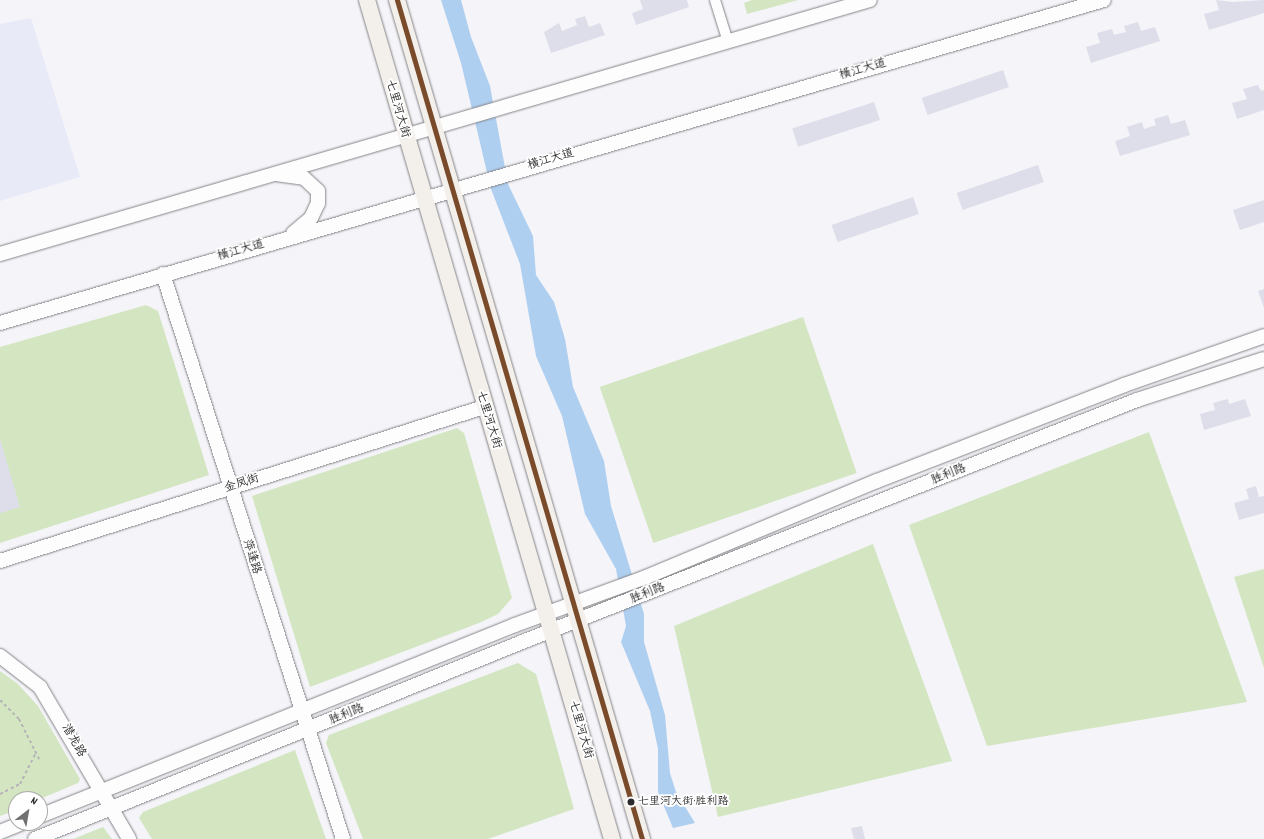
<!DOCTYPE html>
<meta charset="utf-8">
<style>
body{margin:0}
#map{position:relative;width:1264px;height:839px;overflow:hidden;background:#f4f4f9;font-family:Dekko,"LXGW WenKai TC",sans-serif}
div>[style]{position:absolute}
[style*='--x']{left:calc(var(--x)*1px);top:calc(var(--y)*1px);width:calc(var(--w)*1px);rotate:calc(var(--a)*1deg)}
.built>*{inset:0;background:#e9eaf8}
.green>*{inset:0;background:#d3e6c1;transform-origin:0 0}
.water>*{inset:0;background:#afcff0}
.building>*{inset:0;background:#dddeea;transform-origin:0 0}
.path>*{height:2px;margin-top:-1px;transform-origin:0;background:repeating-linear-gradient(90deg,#b5b5b6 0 3px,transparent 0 6px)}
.roads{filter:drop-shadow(0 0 1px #858588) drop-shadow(0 0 1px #858588)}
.street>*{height:10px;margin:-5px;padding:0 5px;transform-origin:5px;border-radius:5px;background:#fdfdfe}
.secondary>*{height:14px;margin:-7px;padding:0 7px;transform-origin:7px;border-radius:7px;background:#fdfdfe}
.primary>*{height:16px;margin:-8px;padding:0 8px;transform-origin:8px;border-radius:8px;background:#f3efea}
.bus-1>*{height:5px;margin:-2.5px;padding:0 2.5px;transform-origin:2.5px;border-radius:2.5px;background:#7a4b2a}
.dots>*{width:11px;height:11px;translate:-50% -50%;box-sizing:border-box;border:2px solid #fff;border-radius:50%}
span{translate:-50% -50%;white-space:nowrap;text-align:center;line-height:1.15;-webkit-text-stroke:4px #fff;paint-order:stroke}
.bus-label{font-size:11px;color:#2b2b2b}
.left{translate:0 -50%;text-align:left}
.street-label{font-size:12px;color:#2b2b2b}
.north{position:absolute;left:8px;top:791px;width:40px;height:40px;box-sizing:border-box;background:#fff;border:1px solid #aaa;border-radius:50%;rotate:31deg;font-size:11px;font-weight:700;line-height:16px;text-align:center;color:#2b2b2b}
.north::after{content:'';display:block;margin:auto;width:14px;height:18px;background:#717173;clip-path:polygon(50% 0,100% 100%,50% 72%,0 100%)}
</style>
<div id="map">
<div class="built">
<i style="clip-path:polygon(31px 18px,80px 177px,0 201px,0 24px)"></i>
</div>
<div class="green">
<i style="clip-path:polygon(752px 0,798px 0,747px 14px,744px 3px)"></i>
<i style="clip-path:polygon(146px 305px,158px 311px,209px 475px,0 543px,0 347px)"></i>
<i style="left:803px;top:317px;width:165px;height:215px;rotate:71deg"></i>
<i style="clip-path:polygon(457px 428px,464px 433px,512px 598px,498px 614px,479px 623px,310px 687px,252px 496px)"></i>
<i style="clip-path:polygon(1149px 432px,1247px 702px,987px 746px,909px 525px)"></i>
<i style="clip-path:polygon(873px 544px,952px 761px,718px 817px,674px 626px)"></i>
<i style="clip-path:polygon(1264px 569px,1264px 668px,1234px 577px)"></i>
<i style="clip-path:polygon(518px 663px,536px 674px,574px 809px,488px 839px,363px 839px,326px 743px,329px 735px)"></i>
<i style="clip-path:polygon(0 671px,18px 684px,38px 706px,80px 779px,78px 783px,40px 799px,16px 799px,16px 810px,0 816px)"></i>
<i style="clip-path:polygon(295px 750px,326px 839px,152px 839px,139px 818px,143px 812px)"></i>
<i style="clip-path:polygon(103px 827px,112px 839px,73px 839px)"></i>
</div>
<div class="water">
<i style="clip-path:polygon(441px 0,461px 0,471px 37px,490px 86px,508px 184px,533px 236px,536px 275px,554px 302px,565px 339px,573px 387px,604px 461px,611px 506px,644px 614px,644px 642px,665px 715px,670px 773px,676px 792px,695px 823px,673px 828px,658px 792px,658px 749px,650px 711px,621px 642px,626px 626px,616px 569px,585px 514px,562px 416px,536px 356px,520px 264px,491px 189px,461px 63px)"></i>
</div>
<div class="building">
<i style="clip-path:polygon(640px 0,687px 0,689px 7px,636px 25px,632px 13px,643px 9px)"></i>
<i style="clip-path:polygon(1216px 0,1233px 2px,1264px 0,1264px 13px,1209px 30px,1204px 14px,1219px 10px)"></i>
<i style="clip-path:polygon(585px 16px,589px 27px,600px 23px,605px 35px,551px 53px,544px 32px,559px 23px,562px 31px,577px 25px,575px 19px)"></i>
<i style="clip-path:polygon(1138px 22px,1141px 31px,1155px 27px,1160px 41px,1091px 63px,1086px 47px,1100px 43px,1097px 33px,1112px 29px,1114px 35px,1126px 32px,1124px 26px)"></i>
<i style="left:1003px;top:70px;width:18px;height:86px;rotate:71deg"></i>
<i style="clip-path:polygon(1258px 85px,1261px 91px,1264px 90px,1264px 110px,1237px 119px,1232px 103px,1247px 99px,1243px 89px)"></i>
<i style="left:874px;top:102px;width:19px;height:86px;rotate:72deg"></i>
<i style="clip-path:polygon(1168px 115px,1171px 124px,1185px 120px,1190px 135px,1120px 156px,1115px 141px,1130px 136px,1127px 127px,1142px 122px,1144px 129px,1156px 125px,1154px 119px)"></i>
<i style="left:1038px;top:165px;width:18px;height:86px;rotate:71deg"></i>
<i style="left:913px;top:197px;width:18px;height:86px;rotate:71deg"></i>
<i style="clip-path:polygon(1264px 200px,1264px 222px,1240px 230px,1233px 210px)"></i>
<i style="clip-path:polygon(1264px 289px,1264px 308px,1258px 291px)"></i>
<i style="clip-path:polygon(1228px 399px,1229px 404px,1245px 399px,1251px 416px,1204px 430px,1200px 414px,1215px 410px,1213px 403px)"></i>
<i style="clip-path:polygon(0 439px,20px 507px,0 513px)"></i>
<i style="clip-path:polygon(1256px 486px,1259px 497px,1264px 496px,1264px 513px,1239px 520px,1234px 503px,1249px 499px,1246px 489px)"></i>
<i style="clip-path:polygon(862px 826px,865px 839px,854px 839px,851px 828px)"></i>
</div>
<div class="path">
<i style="--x:0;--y:700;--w:27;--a:45"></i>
<i style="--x:19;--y:719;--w:45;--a:63.4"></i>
<i style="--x:0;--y:794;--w:22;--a:-27"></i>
<i style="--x:20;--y:784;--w:36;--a:-63"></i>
</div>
<div class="roads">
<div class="street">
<i style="--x:715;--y:0;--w:44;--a:72.8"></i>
</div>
<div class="secondary">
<i style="--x:276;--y:174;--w:28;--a:8"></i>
<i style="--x:304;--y:178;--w:19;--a:43"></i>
<i style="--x:318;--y:191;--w:12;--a:90"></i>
<i style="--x:318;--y:203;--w:17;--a:115"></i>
<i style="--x:311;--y:218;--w:23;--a:140"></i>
<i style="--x:0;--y:254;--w:906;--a:-16.28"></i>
<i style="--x:163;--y:274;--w:593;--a:72.33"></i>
<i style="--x:0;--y:323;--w:1150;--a:-16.31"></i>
<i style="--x:0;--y:561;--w:508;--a:-17.65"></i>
<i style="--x:0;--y:656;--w:51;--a:37.8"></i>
<i style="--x:40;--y:687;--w:176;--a:59.6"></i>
<i style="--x:40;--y:816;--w:512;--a:-21.91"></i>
<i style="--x:515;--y:625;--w:140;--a:-20.1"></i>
<i style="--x:646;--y:577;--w:250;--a:-22.6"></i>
<i style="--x:877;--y:481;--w:265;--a:-21.2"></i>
<i style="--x:1124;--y:385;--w:148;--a:-19.3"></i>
<i style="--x:0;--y:832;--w:24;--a:-22"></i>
<i style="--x:35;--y:839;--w:525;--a:-22.02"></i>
<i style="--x:522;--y:642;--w:661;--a:-21.48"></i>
<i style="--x:1137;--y:400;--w:133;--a:-17.9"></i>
</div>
<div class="primary">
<i style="--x:367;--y:0;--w:874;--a:73.72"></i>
<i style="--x:397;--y:0;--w:874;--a:73.72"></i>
</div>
</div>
<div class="bus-1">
<i style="--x:397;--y:0;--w:874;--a:73.72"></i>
</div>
<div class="dots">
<i style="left:631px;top:802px;background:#2b2b2b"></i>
</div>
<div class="bus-label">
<span class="left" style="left:638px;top:802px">七里河大街·胜利路</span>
</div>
<div class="street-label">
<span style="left:863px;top:70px;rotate:-16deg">横江大道</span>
<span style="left:397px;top:109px;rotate:74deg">七里河大街</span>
<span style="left:551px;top:160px;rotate:-16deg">横江大道</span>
<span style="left:241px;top:251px;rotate:-16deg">横江大道</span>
<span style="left:488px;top:420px;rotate:73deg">七里河大街</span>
<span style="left:949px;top:475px;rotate:-22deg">胜利路</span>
<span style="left:242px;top:484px;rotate:-18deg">金凤街</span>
<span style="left:251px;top:557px;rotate:72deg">萍逢路</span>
<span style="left:648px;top:594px;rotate:-22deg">胜利路</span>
<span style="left:347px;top:715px;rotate:-22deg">胜利路</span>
<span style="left:580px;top:730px;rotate:74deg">七里河大街</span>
<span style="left:73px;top:741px;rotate:60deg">潜龙路</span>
</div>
<div class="north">N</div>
</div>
